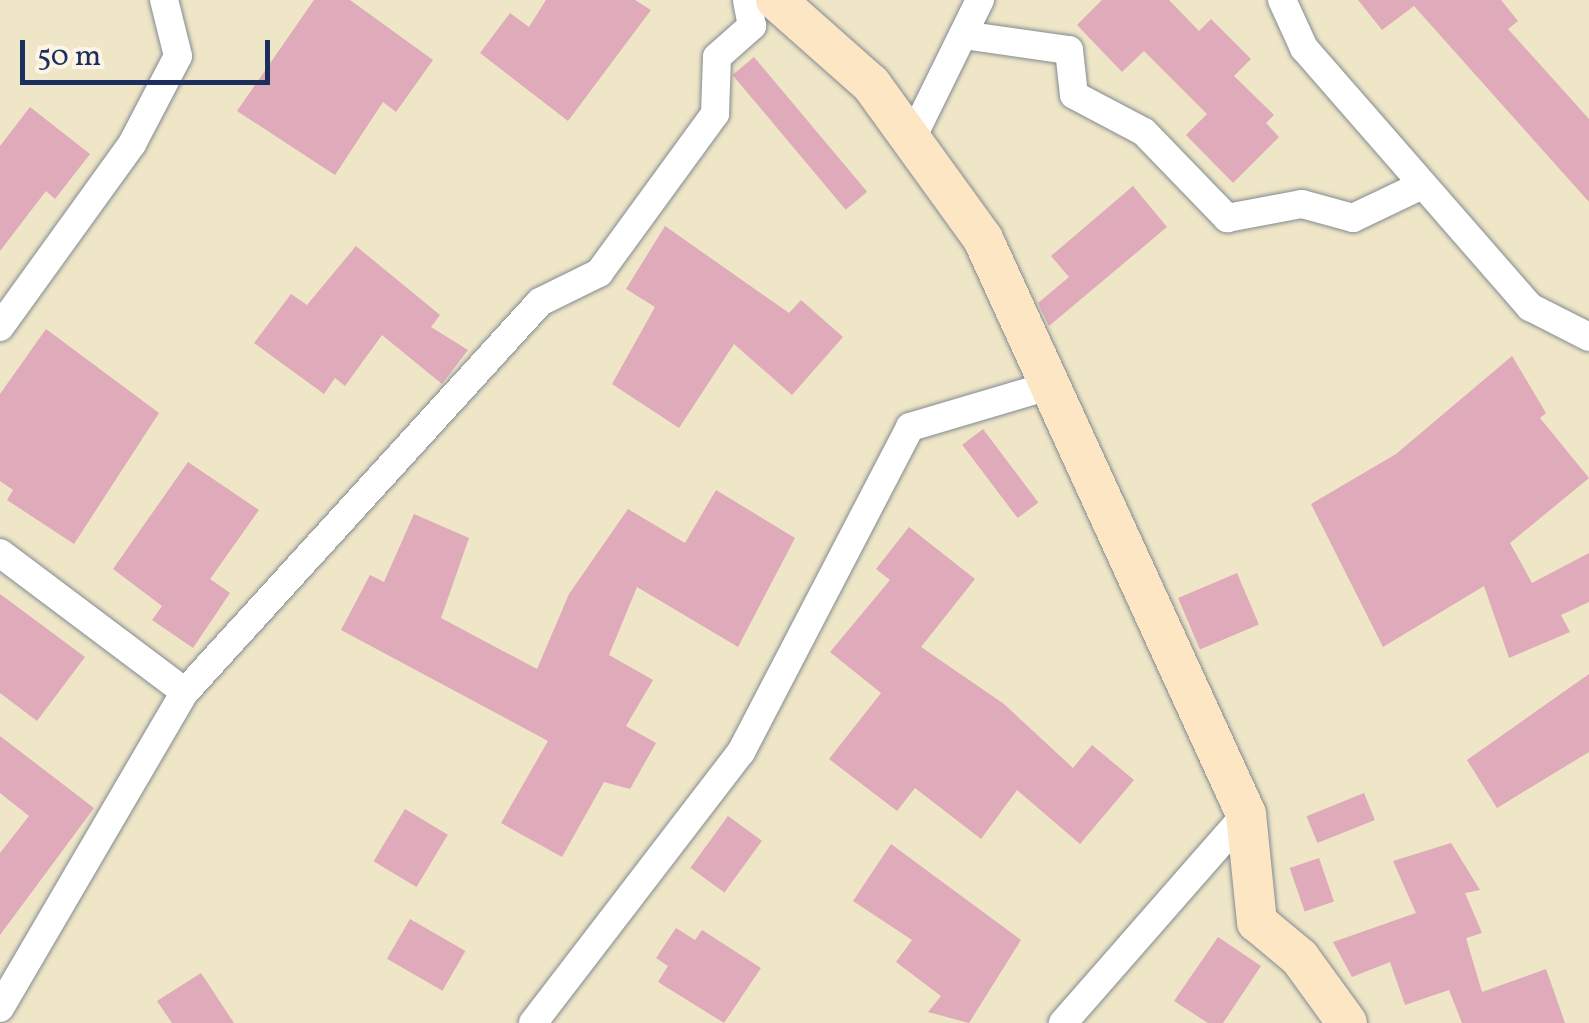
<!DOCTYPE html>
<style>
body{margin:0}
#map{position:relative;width:1589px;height:1023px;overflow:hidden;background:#eee6c6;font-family:Vollkorn,serif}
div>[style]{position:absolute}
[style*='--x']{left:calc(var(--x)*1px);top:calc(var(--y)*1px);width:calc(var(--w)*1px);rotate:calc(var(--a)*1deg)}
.building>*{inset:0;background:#dfaaba;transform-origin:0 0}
.roads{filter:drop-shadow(0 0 2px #848a92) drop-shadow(0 0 2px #848a92)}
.street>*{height:28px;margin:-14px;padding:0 14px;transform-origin:14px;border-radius:14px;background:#fff}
.secondary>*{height:40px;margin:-20px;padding:0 20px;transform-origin:20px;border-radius:20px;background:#fce6c4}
span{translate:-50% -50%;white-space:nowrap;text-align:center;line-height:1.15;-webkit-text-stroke:10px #fcf5e5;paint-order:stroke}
.scale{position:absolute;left:20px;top:40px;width:250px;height:45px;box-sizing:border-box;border:5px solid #1b2f5e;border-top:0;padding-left:12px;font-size:30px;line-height:35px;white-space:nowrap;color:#1b2f5e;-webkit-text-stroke:8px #fcf5e5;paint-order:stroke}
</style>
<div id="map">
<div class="building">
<i style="clip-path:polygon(314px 0,350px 0,433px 60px,396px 112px,383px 102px,335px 175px,237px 111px)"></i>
<i style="clip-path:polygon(546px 0,635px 0,651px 10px,568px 121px,480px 53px,510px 13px,529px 27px)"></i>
<i style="clip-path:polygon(1102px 0,1169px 0,1199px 31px,1211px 19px,1251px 59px,1234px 76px,1274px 115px,1266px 123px,1279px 137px,1233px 183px,1186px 135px,1207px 114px,1144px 51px,1122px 72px,1077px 25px)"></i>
<i style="clip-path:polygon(1358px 0,1501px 0,1518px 21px,1508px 29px,1589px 119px,1589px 202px,1414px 6px,1382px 30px)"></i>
<i style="left:754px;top:57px;width:176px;height:28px;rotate:50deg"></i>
<i style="clip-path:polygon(30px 107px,90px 154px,55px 199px,46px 191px,0 251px,0 146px)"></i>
<i style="clip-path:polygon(1133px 186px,1167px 227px,1049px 326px,1038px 303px,1069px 277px,1051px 256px)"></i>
<i style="clip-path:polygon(665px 226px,789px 313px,801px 300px,843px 337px,792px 395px,734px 344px,679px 428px,612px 384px,655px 307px,626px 289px)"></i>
<i style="clip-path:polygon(356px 246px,440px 315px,431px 327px,468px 350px,442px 384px,382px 335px,345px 386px,335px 378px,324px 394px,254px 343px,291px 294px,307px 305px)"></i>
<i style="clip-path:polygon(46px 329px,159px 413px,74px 544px,7px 500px,13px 490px,0 481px,0 394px)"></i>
<i style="clip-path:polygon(1512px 356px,1546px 413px,1540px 418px,1589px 478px,1510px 543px,1532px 583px,1589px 553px,1589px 602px,1561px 615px,1570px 632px,1509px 658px,1484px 586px,1383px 647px,1311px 504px,1396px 454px)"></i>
<i style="left:983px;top:429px;width:92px;height:26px;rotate:53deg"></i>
<i style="clip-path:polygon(188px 462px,259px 510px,210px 579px,230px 593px,193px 648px,152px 620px,162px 606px,113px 569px)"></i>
<i style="clip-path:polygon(716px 490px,795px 538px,738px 647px,637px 587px,609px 655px,653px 680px,626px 726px,656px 743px,630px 789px,604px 782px,562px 857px,501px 823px,548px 741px,341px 630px,370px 575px,384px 582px,414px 514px,469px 538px,441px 618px,537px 669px,569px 594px,628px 509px,685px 543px)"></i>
<i style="clip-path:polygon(909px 527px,975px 579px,921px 647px,1004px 704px,1073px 768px,1092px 745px,1134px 780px,1080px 844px,1017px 790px,981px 839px,915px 788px,897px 811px,829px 759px,881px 693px,830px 652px,890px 580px,876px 569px)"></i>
<i style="left:1237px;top:573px;width:56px;height:64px;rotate:67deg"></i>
<i style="clip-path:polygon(0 594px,85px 657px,37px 721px,0 693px)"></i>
<i style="clip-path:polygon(1589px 674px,1589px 752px,1497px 808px,1467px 760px)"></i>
<i style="clip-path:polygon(0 736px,94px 808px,0 935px,0 853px,29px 816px,0 793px)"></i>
<i style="left:1364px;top:793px;width:29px;height:62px;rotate:68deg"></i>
<i style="left:405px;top:809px;width:50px;height:61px;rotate:31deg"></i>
<i style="left:728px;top:816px;width:42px;height:64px;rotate:36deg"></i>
<i style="clip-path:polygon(1451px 843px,1480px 890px,1465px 893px,1482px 933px,1466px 938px,1482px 992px,1546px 969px,1565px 1023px,1462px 1023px,1449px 990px,1405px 1005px,1390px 962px,1352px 977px,1333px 942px,1416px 913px,1393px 861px)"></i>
<i style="clip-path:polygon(891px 844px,1021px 940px,969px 1023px,928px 1012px,941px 996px,896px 962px,912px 940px,853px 901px)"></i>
<i style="left:1319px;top:858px;width:46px;height:31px;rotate:71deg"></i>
<i style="left:410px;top:919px;width:64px;height:46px;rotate:30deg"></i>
<i style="clip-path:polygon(676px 928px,695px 940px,702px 930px,761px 968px,724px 1023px,658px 982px,668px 966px,656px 958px)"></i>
<i style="clip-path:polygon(1218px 937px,1261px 966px,1223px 1023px,1208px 1023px,1174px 1001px)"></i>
<i style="clip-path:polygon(201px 973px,234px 1023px,172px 1023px,157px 1001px)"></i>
</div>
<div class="roads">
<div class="street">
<i style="--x:1282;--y:0;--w:53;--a:65.4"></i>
<i style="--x:1304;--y:48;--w:344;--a:48.9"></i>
<i style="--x:1530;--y:307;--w:66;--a:27"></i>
<i style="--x:963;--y:35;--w:107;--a:8.1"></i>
<i style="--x:1069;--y:50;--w:45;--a:83.7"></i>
<i style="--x:1074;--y:95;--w:79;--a:27.9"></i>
<i style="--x:1144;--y:132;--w:120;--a:46"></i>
<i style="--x:1227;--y:218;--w:76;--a:-10.6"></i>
<i style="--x:1302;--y:204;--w:53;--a:15.4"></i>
<i style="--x:1353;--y:218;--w:74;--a:-25.5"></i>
<i style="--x:913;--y:136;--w:152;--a:-63.8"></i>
<i style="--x:0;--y:327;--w:226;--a:-54.2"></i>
<i style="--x:132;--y:144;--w:99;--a:-62.4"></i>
<i style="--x:178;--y:56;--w:58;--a:-104"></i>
<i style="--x:0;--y:553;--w:231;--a:36.9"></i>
<i style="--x:0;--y:1008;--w:366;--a:-59.7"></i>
<i style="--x:185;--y:692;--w:527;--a:-47.69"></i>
<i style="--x:540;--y:302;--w:66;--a:-26.2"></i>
<i style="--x:599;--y:273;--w:197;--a:-53.9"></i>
<i style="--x:715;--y:114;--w:57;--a:-88"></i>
<i style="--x:717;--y:57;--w:47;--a:-41.5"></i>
<i style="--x:752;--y:26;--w:26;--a:-101"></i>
<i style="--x:533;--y:1023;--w:342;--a:-52.5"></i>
<i style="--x:741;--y:752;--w:366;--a:-62.5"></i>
<i style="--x:910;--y:427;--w:148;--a:-16.5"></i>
<i style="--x:1063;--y:1023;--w:278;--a:-48.8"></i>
</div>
<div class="secondary">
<i style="--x:776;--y:0;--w:127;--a:41.5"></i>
<i style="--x:871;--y:84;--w:191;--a:54.1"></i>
<i style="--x:983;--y:239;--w:632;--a:65.42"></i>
<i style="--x:1246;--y:814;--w:109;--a:84.2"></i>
<i style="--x:1257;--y:922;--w:56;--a:39.9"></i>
<i style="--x:1300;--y:958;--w:80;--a:54.1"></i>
</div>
</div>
<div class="scale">50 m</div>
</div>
